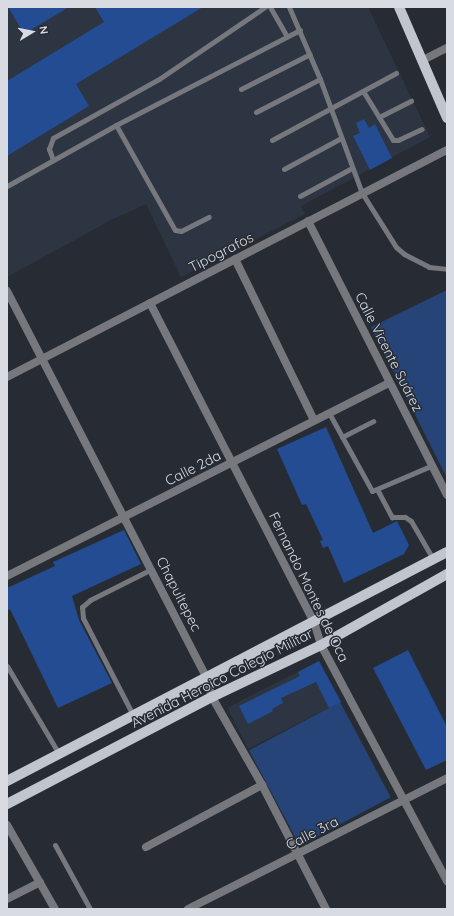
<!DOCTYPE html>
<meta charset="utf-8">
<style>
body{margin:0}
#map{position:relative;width:454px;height:916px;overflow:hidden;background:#272c34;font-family:Quicksand,sans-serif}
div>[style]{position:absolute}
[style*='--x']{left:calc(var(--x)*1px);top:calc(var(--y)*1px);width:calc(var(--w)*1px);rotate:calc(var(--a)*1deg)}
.built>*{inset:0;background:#2d3542;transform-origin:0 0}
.green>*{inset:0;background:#264477;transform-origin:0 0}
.building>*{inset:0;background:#234c92}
.lane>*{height:5px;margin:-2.5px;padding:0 2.5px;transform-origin:2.5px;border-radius:2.5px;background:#76787d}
.street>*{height:8px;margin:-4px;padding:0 4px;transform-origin:4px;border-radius:4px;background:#76787d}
.primary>*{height:10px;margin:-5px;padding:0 5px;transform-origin:5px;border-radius:5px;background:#c0c5ce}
span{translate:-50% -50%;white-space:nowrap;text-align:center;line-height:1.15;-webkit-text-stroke:3px #272c34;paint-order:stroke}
.street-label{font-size:14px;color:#d8dbe1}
.frame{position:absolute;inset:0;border:8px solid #d8dbe1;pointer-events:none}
.north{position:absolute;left:12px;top:12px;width:40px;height:40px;-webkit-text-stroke:3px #272c34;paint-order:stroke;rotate:80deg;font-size:11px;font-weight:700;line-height:16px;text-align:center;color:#d8dbe1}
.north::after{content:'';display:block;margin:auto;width:14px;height:18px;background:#d8dbe1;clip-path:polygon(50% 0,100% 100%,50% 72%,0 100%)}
</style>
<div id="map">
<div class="built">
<i style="clip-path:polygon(7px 7px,368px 7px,430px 137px,301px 206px,305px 214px,181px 277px,146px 204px,113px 219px,7px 277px)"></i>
<i style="left:319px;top:661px;width:46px;height:103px;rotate:63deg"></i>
</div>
<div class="green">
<i style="clip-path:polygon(447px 290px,447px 478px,371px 327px)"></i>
<i style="left:340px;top:702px;width:108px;height:103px;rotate:62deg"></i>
</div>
<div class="building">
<i style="clip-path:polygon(8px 7px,69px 7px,24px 34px)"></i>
<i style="clip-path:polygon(95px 7px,203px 7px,76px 84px,89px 106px,7px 156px,7px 81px,104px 22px)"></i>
<i style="clip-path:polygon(364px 119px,369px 128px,375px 124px,392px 158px,370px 170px,353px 136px,360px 133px,356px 123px)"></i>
<i style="clip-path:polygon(326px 427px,373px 533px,397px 521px,409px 545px,404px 554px,344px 583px,328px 546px,323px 548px,320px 541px,323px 540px,306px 504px,302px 505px,277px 449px)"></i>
<i style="clip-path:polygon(124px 530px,141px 564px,72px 596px,79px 620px,112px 683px,58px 708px,10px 609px,7px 611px,7px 588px,55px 566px,53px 562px)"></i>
<i style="clip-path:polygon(408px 650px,447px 727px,447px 760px,426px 770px,373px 668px)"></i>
<i style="clip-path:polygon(319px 661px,341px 702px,329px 708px,316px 682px,281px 698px,283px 703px,272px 709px,273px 711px,248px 724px,239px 706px,300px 676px,298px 672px)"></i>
</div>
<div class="lane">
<i style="--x:270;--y:7;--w:34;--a:60"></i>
<i style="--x:289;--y:7;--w:78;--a:66.7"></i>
<i style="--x:320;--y:79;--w:121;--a:69.8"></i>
<i style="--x:362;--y:193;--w:64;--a:57.8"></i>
<i style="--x:396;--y:247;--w:11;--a:41"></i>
<i style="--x:404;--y:254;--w:28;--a:27"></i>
<i style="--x:429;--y:267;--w:18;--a:6"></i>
<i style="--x:241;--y:89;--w:77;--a:-26.9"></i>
<i style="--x:363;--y:91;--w:57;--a:58.5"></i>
<i style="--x:393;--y:140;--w:5;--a:0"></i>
<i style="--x:398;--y:140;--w:26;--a:-25"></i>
<i style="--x:256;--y:112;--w:72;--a:-27.3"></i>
<i style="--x:379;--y:117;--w:36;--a:-27"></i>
<i style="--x:116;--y:125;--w:120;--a:60.7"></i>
<i style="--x:175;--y:230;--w:6;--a:9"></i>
<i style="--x:181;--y:231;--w:31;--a:-27"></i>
<i style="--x:272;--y:140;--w:141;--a:-28.4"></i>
<i style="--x:53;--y:160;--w:12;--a:-110"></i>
<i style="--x:49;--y:149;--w:12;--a:-70"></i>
<i style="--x:53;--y:138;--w:121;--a:-29.1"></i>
<i style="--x:159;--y:79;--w:128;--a:-34.2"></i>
<i style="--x:284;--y:169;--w:65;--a:-28.5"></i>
<i style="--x:7;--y:186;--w:125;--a:-29.2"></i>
<i style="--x:116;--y:125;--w:207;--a:-27.3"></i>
<i style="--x:300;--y:196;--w:59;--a:-28.3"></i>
<i style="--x:329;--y:413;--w:89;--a:61.1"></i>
<i style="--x:372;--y:491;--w:66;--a:-23.1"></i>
<i style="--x:342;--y:437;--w:35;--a:-27"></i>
<i style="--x:378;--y:491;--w:30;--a:62"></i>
<i style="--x:392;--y:517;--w:13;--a:0"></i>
<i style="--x:405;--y:517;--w:7;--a:34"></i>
<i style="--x:411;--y:521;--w:44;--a:59.9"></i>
<i style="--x:7;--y:666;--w:102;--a:59.4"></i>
<i style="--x:133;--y:715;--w:109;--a:-117.3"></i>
<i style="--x:83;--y:618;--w:11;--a:-95"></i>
<i style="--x:82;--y:607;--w:11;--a:-41"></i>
<i style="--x:90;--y:600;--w:69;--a:-26.6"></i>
<i style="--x:55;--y:845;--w:73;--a:61.3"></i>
</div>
<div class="street">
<i style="--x:423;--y:60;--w:27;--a:-27"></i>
<i style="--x:308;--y:221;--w:307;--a:63.1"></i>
<i style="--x:235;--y:259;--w:179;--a:63.9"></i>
<i style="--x:7;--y:291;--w:433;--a:62.7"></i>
<i style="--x:206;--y:676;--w:22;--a:74"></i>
<i style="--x:212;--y:697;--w:101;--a:60.4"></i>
<i style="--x:262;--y:785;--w:140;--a:62.7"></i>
<i style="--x:150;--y:303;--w:359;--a:62.8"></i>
<i style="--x:314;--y:622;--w:24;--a:73"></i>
<i style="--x:321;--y:645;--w:268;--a:61.9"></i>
<i style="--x:7;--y:377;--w:495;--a:-27.3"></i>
<i style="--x:7;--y:576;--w:428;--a:-26.8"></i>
<i style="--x:7;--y:825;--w:97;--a:60.3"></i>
<i style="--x:146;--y:847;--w:132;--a:-28.1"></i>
<i style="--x:7;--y:899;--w:37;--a:-27"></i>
<i style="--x:188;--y:909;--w:290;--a:-26.8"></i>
</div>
<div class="primary">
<i style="--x:399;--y:7;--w:121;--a:66.6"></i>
<i style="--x:7;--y:781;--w:496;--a:-27.5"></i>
<i style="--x:7;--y:804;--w:231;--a:-27.6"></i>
<i style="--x:212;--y:697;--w:121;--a:-25.5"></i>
<i style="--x:321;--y:645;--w:145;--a:-29.4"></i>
</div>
<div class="street-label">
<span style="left:221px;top:252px;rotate:-27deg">Tipografos</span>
<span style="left:389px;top:352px;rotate:63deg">Calle Vicente Suárez</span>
<span style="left:193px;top:468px;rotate:-27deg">Calle 2da</span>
<span style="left:309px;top:587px;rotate:64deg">Fernando Montes de Oca</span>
<span style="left:179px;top:594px;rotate:63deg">Chapultepec</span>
<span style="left:222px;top:678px;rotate:-27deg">Avenida Heroico Colegio Militar</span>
<span style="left:312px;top:833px;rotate:-27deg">Calle 3ra</span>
</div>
<div class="frame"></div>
<div class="north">N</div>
</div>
